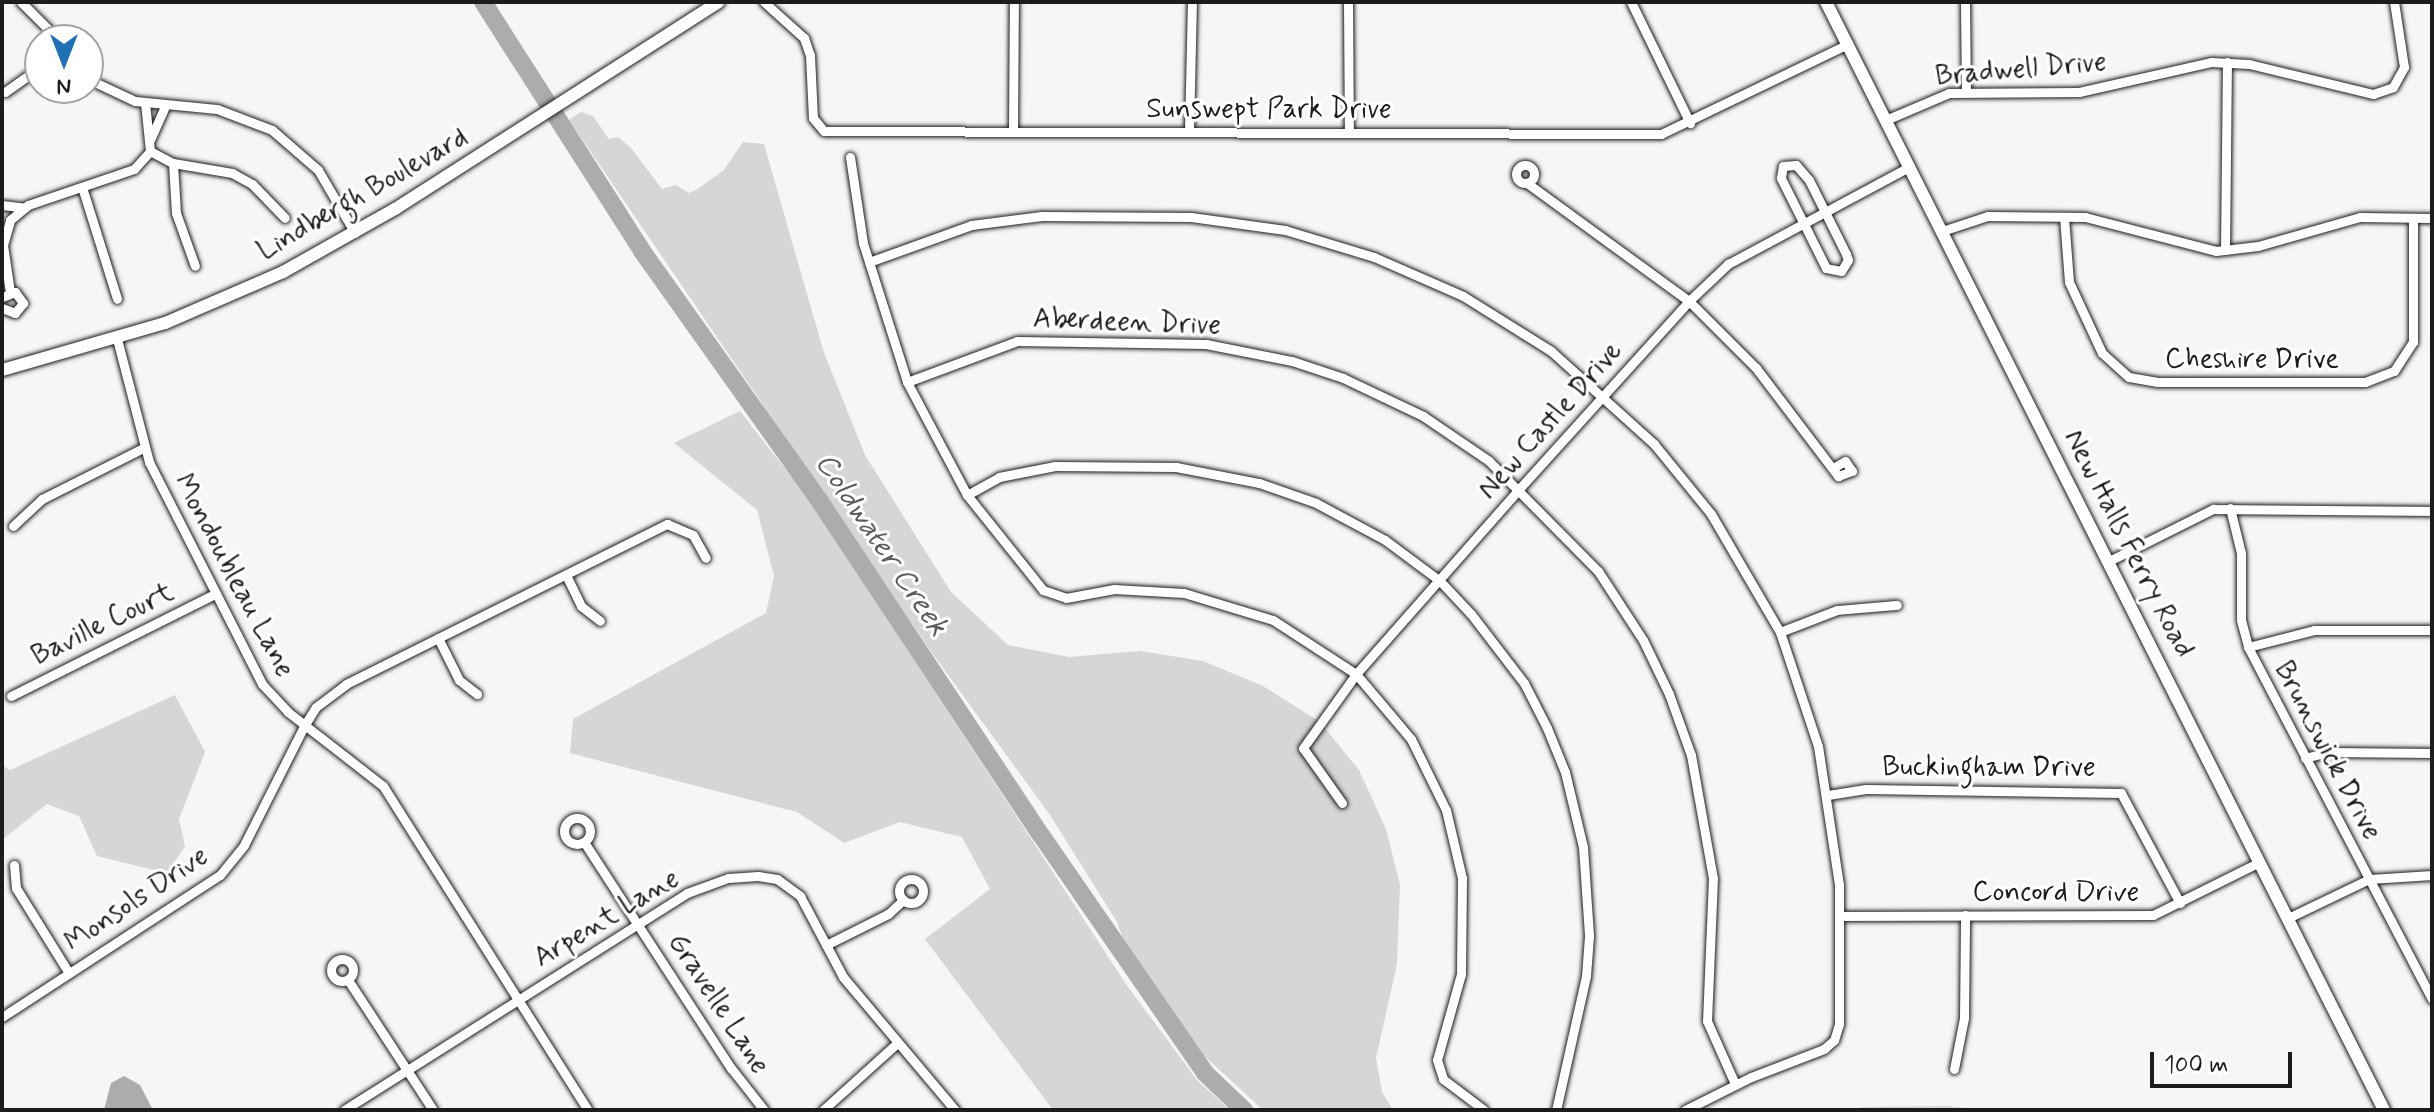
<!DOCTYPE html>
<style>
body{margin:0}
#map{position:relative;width:2434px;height:1112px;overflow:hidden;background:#f6f6f6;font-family:Mynerve,sans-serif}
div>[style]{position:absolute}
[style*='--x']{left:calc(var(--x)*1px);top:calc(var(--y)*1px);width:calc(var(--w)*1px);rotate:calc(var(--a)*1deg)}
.green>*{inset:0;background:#d6d6d6}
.water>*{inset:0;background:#acacac}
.river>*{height:18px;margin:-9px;padding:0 9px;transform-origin:9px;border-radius:9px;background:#acacac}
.roads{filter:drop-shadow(0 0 2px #1c1c1c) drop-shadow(0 0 2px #1c1c1c)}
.minor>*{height:9px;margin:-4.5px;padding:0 4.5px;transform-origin:4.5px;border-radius:4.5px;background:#fff}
.minor>.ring{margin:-4.5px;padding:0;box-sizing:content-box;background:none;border:9px solid #fff;border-radius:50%}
.major>*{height:12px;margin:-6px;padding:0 6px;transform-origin:6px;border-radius:6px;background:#fff}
span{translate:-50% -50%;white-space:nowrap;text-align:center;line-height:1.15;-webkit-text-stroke:6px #fff;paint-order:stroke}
.street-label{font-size:28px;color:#1c1c1c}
.water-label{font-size:30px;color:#5d5d5d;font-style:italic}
.frame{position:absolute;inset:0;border:4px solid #1c1c1c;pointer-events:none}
.north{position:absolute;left:24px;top:24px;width:80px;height:80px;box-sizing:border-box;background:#fff;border:2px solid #a4a4a4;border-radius:50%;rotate:180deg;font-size:22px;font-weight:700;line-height:32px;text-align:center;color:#1c1c1c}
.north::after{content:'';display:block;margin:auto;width:28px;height:36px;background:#1f6fb2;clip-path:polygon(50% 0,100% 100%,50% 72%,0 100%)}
.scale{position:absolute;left:2150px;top:1052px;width:142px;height:36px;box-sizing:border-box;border:4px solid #1c1c1c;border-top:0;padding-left:10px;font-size:24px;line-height:28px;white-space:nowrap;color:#1c1c1c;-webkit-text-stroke:6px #fff;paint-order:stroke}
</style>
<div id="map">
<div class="green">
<i style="clip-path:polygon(581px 112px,593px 116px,609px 139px,618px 137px,631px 148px,662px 189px,676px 185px,689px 193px,696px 190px,724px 170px,743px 142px,764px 144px,824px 353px,865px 455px,951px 592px,1008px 645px,1069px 657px,1140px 651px,1203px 661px,1263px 686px,1320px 722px,1359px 770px,1386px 829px,1400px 885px,1397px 964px,1376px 1058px,1382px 1092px,1393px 1110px,1263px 1110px,1200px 1052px,1127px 950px,1117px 922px,1050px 815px,932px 653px,569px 120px)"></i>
<i style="clip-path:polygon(740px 411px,811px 502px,1126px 984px,1197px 1080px,1230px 1110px,1053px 1110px,925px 939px,990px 889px,962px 837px,900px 822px,844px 843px,797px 812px,570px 753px,573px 719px,766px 613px,774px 576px,757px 510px,674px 443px)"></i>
<i style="clip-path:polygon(175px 695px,205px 752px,179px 819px,185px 847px,166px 873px,97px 856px,79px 816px,47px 804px,2px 840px,2px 765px,10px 770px)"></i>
<i style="clip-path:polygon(1948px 1106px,1988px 1110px,1852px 1110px,1861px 1107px)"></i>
</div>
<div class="water">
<i style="clip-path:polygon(124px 1076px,140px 1085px,153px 1110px,104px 1110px,111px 1083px)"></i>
</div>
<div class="river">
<i style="--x:483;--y:2;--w:295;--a:57.4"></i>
<i style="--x:642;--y:251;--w:305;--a:54.6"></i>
<i style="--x:819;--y:500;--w:402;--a:56.5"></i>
<i style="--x:1041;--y:835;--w:289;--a:55.4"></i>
<i style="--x:1205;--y:1073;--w:54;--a:43.5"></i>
</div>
<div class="roads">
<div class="minor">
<i style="--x:21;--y:2;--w:54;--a:45"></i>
<i style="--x:764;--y:2;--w:54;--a:42"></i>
<i style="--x:804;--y:38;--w:18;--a:71"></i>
<i style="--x:810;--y:55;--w:63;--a:87.3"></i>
<i style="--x:813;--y:118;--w:17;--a:50"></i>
<i style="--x:824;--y:131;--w:837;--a:0.21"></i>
<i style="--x:1661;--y:134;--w:208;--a:-25.7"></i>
<i style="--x:1348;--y:2;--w:129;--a:89.6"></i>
<i style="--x:1631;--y:2;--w:135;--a:64"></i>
<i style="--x:1965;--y:2;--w:90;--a:89.4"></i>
<i style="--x:61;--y:40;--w:9;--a:-32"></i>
<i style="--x:69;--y:35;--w:13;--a:23"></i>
<i style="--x:88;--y:79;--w:52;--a:25.1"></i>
<i style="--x:135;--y:101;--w:82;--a:5.6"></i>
<i style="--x:217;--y:109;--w:59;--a:20.9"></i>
<i style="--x:272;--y:130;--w:61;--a:41"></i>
<i style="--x:318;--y:170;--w:73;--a:59.6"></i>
<i style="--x:5;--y:92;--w:43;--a:-35.5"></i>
<i style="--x:1888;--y:119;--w:66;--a:-23.1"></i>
<i style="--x:1949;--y:93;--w:130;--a:-0.4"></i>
<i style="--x:2079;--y:92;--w:135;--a:-12.8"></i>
<i style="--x:2211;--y:62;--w:38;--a:3"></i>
<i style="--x:2249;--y:64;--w:128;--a:13.6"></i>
<i style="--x:2373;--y:94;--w:21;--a:-19"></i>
<i style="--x:2393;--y:87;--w:23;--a:-61"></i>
<i style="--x:2404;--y:67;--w:66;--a:-98.7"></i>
<i style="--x:1013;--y:132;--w:130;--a:-89.6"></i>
<i style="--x:1189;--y:132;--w:130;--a:-88.7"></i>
<i style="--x:150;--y:140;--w:37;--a:-66"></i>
<i style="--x:150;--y:151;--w:26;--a:28"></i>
<i style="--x:173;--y:163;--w:60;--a:9.6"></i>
<i style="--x:232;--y:173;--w:23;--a:29"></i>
<i style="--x:252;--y:184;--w:47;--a:45.9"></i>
<i style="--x:850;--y:157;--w:87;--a:81.4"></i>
<i style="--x:863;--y:243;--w:146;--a:72.4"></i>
<i style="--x:907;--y:382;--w:128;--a:62"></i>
<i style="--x:967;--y:495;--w:122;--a:51.3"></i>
<i style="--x:1043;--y:590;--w:24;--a:19"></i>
<i style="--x:1066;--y:598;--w:49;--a:-10.6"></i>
<i style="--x:1114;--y:589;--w:70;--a:3.3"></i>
<i style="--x:1184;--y:593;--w:93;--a:16.9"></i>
<i style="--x:1273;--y:620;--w:99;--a:33"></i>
<i style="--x:1356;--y:674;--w:85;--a:49.8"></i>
<i style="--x:1411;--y:739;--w:79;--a:63.8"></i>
<i style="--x:1446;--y:810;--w:70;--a:76.8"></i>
<i style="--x:1462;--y:878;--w:96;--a:90.6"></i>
<i style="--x:1461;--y:974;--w:89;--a:105.6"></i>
<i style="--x:1437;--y:1060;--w:20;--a:72"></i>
<i style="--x:1443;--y:1079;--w:51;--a:37.1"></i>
<i style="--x:173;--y:163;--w:50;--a:86.6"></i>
<i style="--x:176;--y:213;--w:56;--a:70.3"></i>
<i class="ring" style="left:1516px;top:165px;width:9px;height:9px"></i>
<i style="--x:1796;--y:165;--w:20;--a:49"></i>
<i style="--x:1809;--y:180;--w:83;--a:63.4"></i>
<i style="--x:1846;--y:254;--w:6;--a:72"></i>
<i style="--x:1848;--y:260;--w:13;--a:122"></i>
<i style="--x:1841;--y:271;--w:15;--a:-169"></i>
<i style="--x:1826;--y:268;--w:101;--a:-116.6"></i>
<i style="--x:1781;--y:178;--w:12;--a:-81"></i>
<i style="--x:1783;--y:166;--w:13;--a:-4"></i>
<i style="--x:1527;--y:183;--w:200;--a:36.1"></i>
<i style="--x:1689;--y:301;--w:95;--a:45"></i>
<i style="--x:1756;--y:368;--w:136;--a:52.8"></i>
<i style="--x:1838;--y:476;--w:15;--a:-20"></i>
<i style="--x:1852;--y:471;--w:12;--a:-125"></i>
<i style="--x:1845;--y:461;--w:12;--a:149"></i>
<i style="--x:82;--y:187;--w:117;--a:72.6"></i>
<i style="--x:2;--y:205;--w:23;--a:7"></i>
<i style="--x:2064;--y:217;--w:65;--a:85.6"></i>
<i style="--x:2069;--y:282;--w:78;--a:65.1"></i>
<i style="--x:2102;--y:353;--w:36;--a:42"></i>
<i style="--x:2129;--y:377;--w:29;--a:10"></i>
<i style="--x:2158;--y:382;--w:207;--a:0"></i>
<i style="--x:2365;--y:382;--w:31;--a:-21"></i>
<i style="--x:2394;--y:371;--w:35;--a:-57"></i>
<i style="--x:2413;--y:342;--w:124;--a:-90"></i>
<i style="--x:1942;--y:231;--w:48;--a:-18.1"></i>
<i style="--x:1988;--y:216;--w:97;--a:0.6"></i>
<i style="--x:2085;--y:217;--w:135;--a:14.5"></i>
<i style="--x:2216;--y:251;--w:42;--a:-6.8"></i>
<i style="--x:2258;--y:246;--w:106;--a:-15.9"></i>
<i style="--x:2360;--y:217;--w:72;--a:0.8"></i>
<i style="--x:2225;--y:250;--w:188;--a:-89.4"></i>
<i style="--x:869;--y:262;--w:109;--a:-19.9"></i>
<i style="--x:971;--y:225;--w:71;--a:-7.3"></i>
<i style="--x:1041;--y:216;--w:150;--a:0.4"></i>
<i style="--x:1191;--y:217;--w:95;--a:7.9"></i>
<i style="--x:1285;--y:230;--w:93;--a:16.9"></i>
<i style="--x:1374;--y:257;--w:97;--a:23.7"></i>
<i style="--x:1463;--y:296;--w:104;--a:32"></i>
<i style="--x:1551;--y:351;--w:139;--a:42.1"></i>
<i style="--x:1654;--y:444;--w:90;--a:50.8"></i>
<i style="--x:1711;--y:514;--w:137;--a:59.7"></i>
<i style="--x:1780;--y:632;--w:120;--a:71.6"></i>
<i style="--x:1818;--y:746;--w:141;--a:81.4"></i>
<i style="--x:1839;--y:885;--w:139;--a:90"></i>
<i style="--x:1839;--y:1024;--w:17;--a:107"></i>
<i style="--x:1834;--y:1040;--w:13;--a:138"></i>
<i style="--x:1824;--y:1049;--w:78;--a:159"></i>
<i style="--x:1751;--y:1077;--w:74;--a:153.4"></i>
<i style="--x:10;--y:292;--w:48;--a:-98.5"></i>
<i style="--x:3;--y:245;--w:26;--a:-74"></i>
<i style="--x:10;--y:220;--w:23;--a:-40"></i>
<i style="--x:28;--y:205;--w:112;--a:-18.8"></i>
<i style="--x:134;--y:169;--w:24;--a:-48"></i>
<i style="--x:150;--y:151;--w:48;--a:-95.9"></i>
<i style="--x:2;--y:297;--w:14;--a:-21"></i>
<i style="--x:15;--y:292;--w:14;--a:54"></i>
<i style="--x:23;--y:303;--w:13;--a:129"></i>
<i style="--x:15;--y:313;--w:14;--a:-159"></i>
<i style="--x:117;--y:339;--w:127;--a:75.4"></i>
<i style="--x:149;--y:462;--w:249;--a:63"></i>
<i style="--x:262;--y:684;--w:38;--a:47"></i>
<i style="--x:288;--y:712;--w:120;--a:37.9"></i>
<i style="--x:383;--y:786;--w:383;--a:57.7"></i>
<i style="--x:907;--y:382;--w:117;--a:-20.4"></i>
<i style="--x:1017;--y:341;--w:189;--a:0.9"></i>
<i style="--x:1206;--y:344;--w:88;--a:11.2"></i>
<i style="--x:1292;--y:361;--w:54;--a:18.4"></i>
<i style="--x:1343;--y:378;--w:89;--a:25.4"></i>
<i style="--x:1423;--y:416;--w:80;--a:34.3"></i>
<i style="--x:1489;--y:461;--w:155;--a:45.3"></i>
<i style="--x:1598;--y:571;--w:82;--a:56.9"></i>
<i style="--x:1643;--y:640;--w:60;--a:64.3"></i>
<i style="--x:1669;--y:694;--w:65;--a:70.2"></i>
<i style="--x:1691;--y:755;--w:125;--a:79.9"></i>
<i style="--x:1713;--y:878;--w:143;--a:92.4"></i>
<i style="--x:1707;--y:1021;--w:69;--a:66"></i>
<i style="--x:967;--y:495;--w:37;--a:-29"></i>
<i style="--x:999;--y:477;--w:57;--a:-11.1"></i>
<i style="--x:1055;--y:466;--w:121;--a:0.5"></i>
<i style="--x:1176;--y:467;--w:85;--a:10.9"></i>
<i style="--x:1259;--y:483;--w:60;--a:19.3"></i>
<i style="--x:1316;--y:503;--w:78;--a:28.2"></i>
<i style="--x:1385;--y:540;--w:69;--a:36.7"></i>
<i style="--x:1440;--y:581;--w:45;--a:46.8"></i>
<i style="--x:1471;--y:614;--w:87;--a:52.5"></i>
<i style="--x:1524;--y:683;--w:51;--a:62.9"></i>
<i style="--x:1547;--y:728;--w:48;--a:67.8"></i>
<i style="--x:1565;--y:772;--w:77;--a:76.5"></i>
<i style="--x:1583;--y:847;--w:89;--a:86.1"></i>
<i style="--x:1589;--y:936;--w:40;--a:94.3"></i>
<i style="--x:1586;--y:976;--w:137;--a:102.6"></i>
<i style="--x:2230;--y:508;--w:46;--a:76.3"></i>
<i style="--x:2241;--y:553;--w:67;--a:90"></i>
<i style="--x:2241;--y:620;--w:28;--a:75"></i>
<i style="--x:2248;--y:647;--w:397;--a:62.4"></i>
<i style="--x:13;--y:526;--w:40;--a:-43"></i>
<i style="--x:42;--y:499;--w:115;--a:-26.8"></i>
<i style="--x:2107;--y:562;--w:119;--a:-26.6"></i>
<i style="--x:2213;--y:509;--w:219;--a:0.5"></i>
<i style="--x:566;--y:575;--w:34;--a:64"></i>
<i style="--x:581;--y:606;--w:24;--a:38"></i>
<i style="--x:1780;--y:632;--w:61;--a:-21.1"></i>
<i style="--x:1837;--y:610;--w:60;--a:-4.8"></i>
<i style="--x:438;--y:638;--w:47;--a:63.4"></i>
<i style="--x:459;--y:680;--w:23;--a:38"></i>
<i style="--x:2248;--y:647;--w:68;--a:-14.4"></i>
<i style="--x:2314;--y:630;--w:118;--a:0"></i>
<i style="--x:11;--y:696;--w:228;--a:-26.6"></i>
<i style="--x:2305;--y:758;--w:23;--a:-15"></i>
<i style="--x:2327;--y:752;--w:105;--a:0.5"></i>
<i style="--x:1828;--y:795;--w:38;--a:-9"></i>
<i style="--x:1866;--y:789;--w:255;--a:0.9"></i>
<i style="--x:2121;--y:793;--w:125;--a:61.8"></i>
<i style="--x:1342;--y:803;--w:67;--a:-125.3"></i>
<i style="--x:1303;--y:748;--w:91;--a:-54.4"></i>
<i style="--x:1356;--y:674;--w:248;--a:-48.6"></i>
<i style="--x:1520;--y:488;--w:252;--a:-47.9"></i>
<i style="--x:1689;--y:301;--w:54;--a:-43.5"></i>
<i style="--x:1728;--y:264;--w:205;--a:-28.2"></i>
<i class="ring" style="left:564px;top:818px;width:17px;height:17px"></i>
<i style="--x:584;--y:842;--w:270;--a:57"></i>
<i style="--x:731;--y:1068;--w:53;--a:51.8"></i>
<i style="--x:14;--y:865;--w:23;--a:85"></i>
<i style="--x:16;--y:888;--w:100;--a:58.1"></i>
<i class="ring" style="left:899px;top:879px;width:15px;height:15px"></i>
<i style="--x:1839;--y:916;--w:314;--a:-0.2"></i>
<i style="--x:2153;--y:915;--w:119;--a:-26.4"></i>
<i style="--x:2288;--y:918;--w:90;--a:-25.7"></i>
<i style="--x:2369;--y:879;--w:63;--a:-3.6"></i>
<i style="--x:826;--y:945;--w:69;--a:-26.6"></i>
<i style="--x:888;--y:914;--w:21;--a:-43"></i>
<i class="ring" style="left:331px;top:959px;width:13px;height:13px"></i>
<i style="--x:348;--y:980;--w:155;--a:56.8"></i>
<i style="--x:2;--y:1017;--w:260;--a:-33.1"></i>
<i style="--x:220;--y:875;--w:38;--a:-51"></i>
<i style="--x:244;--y:845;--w:133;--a:-63.2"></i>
<i style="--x:304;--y:726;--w:22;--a:-58"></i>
<i style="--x:316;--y:707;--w:38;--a:-37"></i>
<i style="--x:346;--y:684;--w:359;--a:-26.5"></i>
<i style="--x:667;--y:524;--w:28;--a:23"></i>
<i style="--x:693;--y:535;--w:26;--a:61"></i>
<i style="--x:1954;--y:1069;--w:52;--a:-78.9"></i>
<i style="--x:1964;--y:1018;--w:103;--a:-89.4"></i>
<i style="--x:344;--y:1110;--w:406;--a:-32.3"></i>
<i style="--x:687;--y:893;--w:44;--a:-20.1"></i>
<i style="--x:728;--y:878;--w:30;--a:-4"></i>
<i style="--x:758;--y:876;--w:19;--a:9"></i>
<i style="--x:777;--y:879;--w:29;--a:36"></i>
<i style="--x:800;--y:896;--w:92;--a:62"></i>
<i style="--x:843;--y:977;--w:174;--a:49.9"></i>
<i style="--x:823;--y:1110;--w:98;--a:-42.1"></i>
</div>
<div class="major">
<i style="--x:1826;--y:2;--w:1241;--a:63.27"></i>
<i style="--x:2;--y:370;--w:170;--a:-16.1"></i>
<i style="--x:165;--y:323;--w:129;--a:-23.4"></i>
<i style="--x:283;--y:272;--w:129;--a:-29.4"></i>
<i style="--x:395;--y:209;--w:384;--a:-32.6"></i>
</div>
</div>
<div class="street-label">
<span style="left:2021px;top:70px;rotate:-5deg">Bradwell Drive</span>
<span style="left:1269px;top:110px">Sunswept Park Drive</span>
<span style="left:363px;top:195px;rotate:-30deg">Lindbergh Boulevard</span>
<span style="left:1127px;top:323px;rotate:2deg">Aberdeen Drive</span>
<span style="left:2252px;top:360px">Cheshire Drive</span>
<span style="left:1551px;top:421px;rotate:-48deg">New Castle Drive</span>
<span style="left:2128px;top:544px;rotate:63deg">New Halls Ferry Road</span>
<span style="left:233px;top:576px;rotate:62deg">Mondoubleau Lane</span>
<span style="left:103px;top:625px;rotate:-26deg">Baville Court</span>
<span style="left:2327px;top:751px;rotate:62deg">Brunswick Drive</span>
<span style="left:1989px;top:768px">Buckingham Drive</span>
<span style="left:2056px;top:893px">Concord Drive</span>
<span style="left:137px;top:900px;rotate:-34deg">Monsols Drive</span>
<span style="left:607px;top:919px;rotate:-31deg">Arpent Lane</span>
<span style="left:718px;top:1004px;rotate:57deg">Gravelle Lane</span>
</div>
<div class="water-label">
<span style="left:881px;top:545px;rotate:56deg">Coldwater Creek</span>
</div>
<div class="frame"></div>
<div class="north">N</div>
<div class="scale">100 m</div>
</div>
